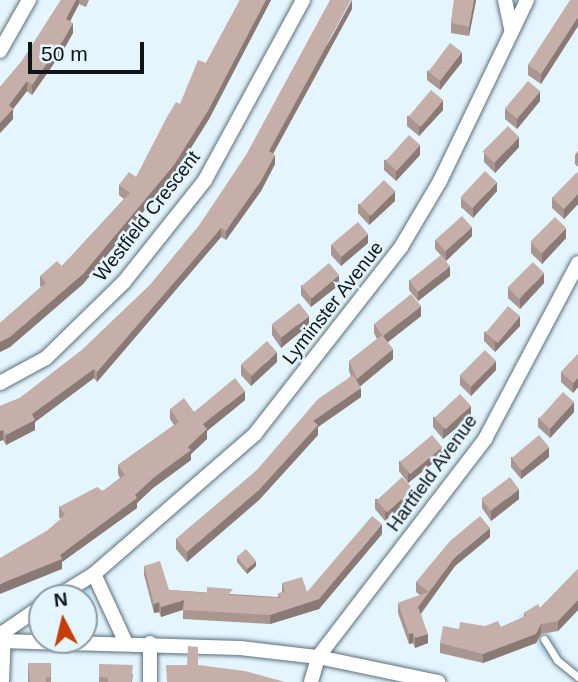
<!DOCTYPE html>
<style>
body{margin:0}
#map{position:relative;width:578px;height:682px;overflow:hidden;background:#e4f5fe;font-family:Arial,sans-serif}
div>[style]{position:absolute}
[style*='--x']{left:calc(var(--x)*1px);top:calc(var(--y)*1px);width:calc(var(--w)*1px);rotate:calc(var(--a)*1deg)}
.built>*{inset:0;background:#cfedfc;transform-origin:0 0}
.green>*{inset:0;background:#b5e5fd}
.roads{filter:drop-shadow(0 0 2px #5b6f78) drop-shadow(0 0 2px #5b6f78)}
.service>*{height:7px;margin:-3.5px;padding:0 3.5px;transform-origin:3.5px;border-radius:3.5px;background:#fff}
.minor>*{height:14px;margin:-7px;padding:0 7px;transform-origin:7px;border-radius:7px;background:#fff}
.wall>*{inset:0;background:#a99690;transform-origin:0 0}
.shaded-wall>*{inset:0;background:#8a7a76}
.building>*{inset:0;background:#c5afa8;transform-origin:0 0}
span{translate:-50% -50%;white-space:nowrap;text-align:center;line-height:1.15;-webkit-text-stroke:5px #e4f5fe;paint-order:stroke}
.street-label{font-size:19px;color:#0e1519}
.north{position:absolute;left:28px;top:584px;width:70px;height:70px;box-sizing:border-box;background:#e4f5fe;border:2px solid #8e9ba2;border-radius:50%;rotate:353deg;font-size:19px;font-weight:700;line-height:28px;text-align:center;color:#0e1519}
.north::after{content:'';display:block;margin:auto;width:24px;height:32px;background:#c53e05;clip-path:polygon(50% 0,100% 100%,50% 72%,0 100%)}
.scale{position:absolute;left:28px;top:42px;width:116px;height:32px;box-sizing:border-box;border:4px solid #0e1519;border-top:0;padding-left:9px;font-size:21px;line-height:24px;white-space:nowrap;color:#0e1519;-webkit-text-stroke:5px #e4f5fe;paint-order:stroke}
</style>
<div id="map">
<div class="built">
<i style="left:534px;top:606px;width:54px;height:19px;rotate:58deg"></i>
</div>
<div class="green">
<i style="clip-path:polygon(88px 587px,99px 626px,84px 627px,84px 598px,71px 598px)"></i>
</div>
<div class="roads">
<div class="service">
<i style="--x:544;--y:639;--w:25;--a:58"></i>
<i style="--x:557;--y:660;--w:27;--a:39"></i>
</div>
<div class="minor">
<i style="--x:505;--y:0;--w:29;--a:78"></i>
<i style="--x:0;--y:51;--w:59;--a:-60.4"></i>
<i style="--x:0;--y:383;--w:52;--a:-28.5"></i>
<i style="--x:46;--y:358;--w:109;--a:-44.3"></i>
<i style="--x:124;--y:282;--w:130;--a:-51.5"></i>
<i style="--x:205;--y:180;--w:205;--a:-61.4"></i>
<i style="--x:94;--y:574;--w:74;--a:65.2"></i>
<i style="--x:55;--y:598;--w:46;--a:-31.6"></i>
<i style="--x:94;--y:574;--w:213;--a:-41"></i>
<i style="--x:255;--y:434;--w:237;--a:-52"></i>
<i style="--x:401;--y:247;--w:77;--a:-59.4"></i>
<i style="--x:440;--y:181;--w:201;--a:-64.3"></i>
<i style="--x:0;--y:641;--w:240;--a:1.7"></i>
<i style="--x:240;--y:648;--w:79;--a:6.6"></i>
<i style="--x:318;--y:657;--w:123;--a:11.8"></i>
<i style="--x:2;--y:682;--w:50;--a:-87.7"></i>
<i style="--x:4;--y:632;--w:46;--a:-34.4"></i>
<i style="--x:150;--y:682;--w:39;--a:-90"></i>
<i style="--x:311;--y:682;--w:26;--a:-74"></i>
<i style="--x:318;--y:657;--w:275;--a:-52.5"></i>
<i style="--x:485;--y:439;--w:199;--a:-62.1"></i>
</div>
</div>
<div class="wall">
<i style="clip-path:polygon(61px 0,89px 0,86px 7px,79px 4px,70px 21px,73px 33px,64px 49px,32px 95px,27px 91px,13px 109px,13px 119px,0 133px,0 87px,22px 61px)"></i>
<i style="clip-path:polygon(240px 0,271px 0,209px 119px,174px 175px,83px 284px,10px 347px,0 352px,0 323px,41px 287px,40px 286px,40px 276px,62px 266px,124px 199px,119px 195px,119px 185px,136px 177px,206px 63px)"></i>
<i style="clip-path:polygon(454px 0,476px 0,469px 36px,451px 33px,451px 23px)"></i>
<i style="clip-path:polygon(578px 0,578px 26px,541px 84px,528px 75px,528px 65px)"></i>
<i style="clip-path:polygon(352px 9px,273px 154px,275px 164px,261px 191px,226px 240px,221px 237px,97px 382px,94px 378px,35px 422px,35px 430px,6px 445px,3px 440px,0 441px,0 406px,20px 398px,82px 350px,150px 285px,198px 227px)"></i>
<i style="clip-path:polygon(462px 62px,440px 90px,427px 80px,427px 71px)"></i>
<i style="clip-path:polygon(540px 101px,517px 129px,505px 119px,505px 109px)"></i>
<i style="clip-path:polygon(443px 110px,419px 136px,407px 126px,407px 116px)"></i>
<i style="clip-path:polygon(519px 147px,495px 173px,484px 162px,484px 153px)"></i>
<i style="clip-path:polygon(578px 151px,578px 167px,575px 164px,575px 155px)"></i>
<i style="clip-path:polygon(420px 155px,396px 181px,384px 170px,384px 160px)"></i>
<i style="clip-path:polygon(578px 174px,578px 204px,564px 219px,552px 208px,552px 198px)"></i>
<i style="clip-path:polygon(497px 191px,473px 218px,461px 207px,461px 198px)"></i>
<i style="clip-path:polygon(395px 201px,369px 225px,358px 213px,358px 204px)"></i>
<i style="clip-path:polygon(472px 236px,446px 261px,435px 249px,435px 240px)"></i>
<i style="clip-path:polygon(566px 238px,542px 264px,531px 253px,531px 243px)"></i>
<i style="clip-path:polygon(368px 243px,341px 266px,331px 255px,331px 245px)"></i>
<i style="clip-path:polygon(450px 276px,418px 301px,409px 290px,409px 280px)"></i>
<i style="clip-path:polygon(544px 283px,520px 309px,508px 298px,508px 288px)"></i>
<i style="clip-path:polygon(301px 285px,339px 285px,311px 307px,301px 295px)"></i>
<i style="clip-path:polygon(421px 316px,388px 342px,393px 359px,360px 386px,361px 397px,318px 427px,318px 435px,259px 500px,187px 562px,176px 549px,176px 539px,256px 471px,351px 376px,349px 371px,349px 361px,377px 339px,374px 333px,374px 324px)"></i>
<i style="clip-path:polygon(272px 325px,309px 325px,281px 348px,272px 335px)"></i>
<i style="clip-path:polygon(520px 326px,495px 352px,484px 341px,484px 332px)"></i>
<i style="clip-path:polygon(578px 354px,578px 387px,573px 393px,561px 382px,561px 372px)"></i>
<i style="clip-path:polygon(277px 362px,251px 386px,241px 375px,241px 365px)"></i>
<i style="clip-path:polygon(496px 370px,471px 396px,460px 385px,460px 376px)"></i>
<i style="clip-path:polygon(245px 400px,207px 431px,207px 439px,191px 454px,191px 460px,153px 488px,137px 503px,137px 508px,62px 562px,62px 569px,48px 530px,61px 519px,59px 517px,59px 507px,103px 491px,120px 478px,118px 474px,118px 465px,174px 425px,170px 419px,170px 409px,194px 412px)"></i>
<i style="clip-path:polygon(574px 412px,550px 438px,538px 427px,538px 418px)"></i>
<i style="clip-path:polygon(471px 416px,443px 439px,433px 427px,433px 417px)"></i>
<i style="clip-path:polygon(442px 456px,408px 483px,399px 471px,399px 461px)"></i>
<i style="clip-path:polygon(511px 457px,549px 457px,521px 479px,511px 467px)"></i>
<i style="clip-path:polygon(413px 498px,385px 521px,375px 509px,375px 499px)"></i>
<i style="clip-path:polygon(482px 499px,519px 499px,491px 521px,482px 508px)"></i>
<i style="clip-path:polygon(382px 534px,319px 609px,270px 624px,183px 619px,183px 610px,161px 617px,159px 612px,154px 613px,144px 575px,144px 566px,169px 590px,278px 597px,278px 594px,282px 592px,282px 583px,307px 592px)"></i>
<i style="clip-path:polygon(490px 537px,455px 566px,421px 614px,428px 643px,415px 648px,413px 643px,409px 644px,398px 613px,398px 603px,420px 595px,416px 592px,416px 582px)"></i>
<i style="clip-path:polygon(237px 557px,256px 566px,247px 574px,237px 562px)"></i>
<i style="clip-path:polygon(578px 569px,578px 610px,558px 631px,541px 634px,536px 643px,483px 663px,440px 653px,440px 643px,459px 629px,485px 626px,501px 627px,524px 617px,524px 613px,540px 608px)"></i>
<i style="left:28px;top:663px;width:23px;height:19px"></i>
<i style="clip-path:polygon(99px 664px,133px 674px,132px 682px,99px 682px)"></i>
</div>
<div class="shaded-wall">
<i style="clip-path:polygon(76px 0,79px 0,79px 4px,66px 29px,66px 19px)"></i>
<i style="clip-path:polygon(266px 0,271px 0,209px 119px,174px 175px,83px 284px,10px 347px,0 352px,0 342px,83px 274px)"></i>
<i style="clip-path:polygon(352px 0,352px 9px,269px 161px,269px 151px)"></i>
<i style="clip-path:polygon(474px 0,476px 0,469px 36px,469px 27px)"></i>
<i style="clip-path:polygon(578px 17px,578px 26px,541px 84px,541px 74px)"></i>
<i style="clip-path:polygon(73px 23px,73px 33px,64px 49px,32px 95px,32px 85px)"></i>
<i style="clip-path:polygon(462px 52px,462px 62px,440px 90px,440px 80px)"></i>
<i style="clip-path:polygon(27px 81px,27px 91px,13px 109px,13px 119px,0 133px,0 123px,9px 105px)"></i>
<i style="clip-path:polygon(540px 91px,540px 101px,517px 129px,517px 119px)"></i>
<i style="clip-path:polygon(443px 100px,443px 110px,419px 136px,419px 127px)"></i>
<i style="clip-path:polygon(519px 137px,519px 147px,495px 173px,495px 163px)"></i>
<i style="clip-path:polygon(420px 145px,420px 155px,396px 181px,396px 171px)"></i>
<i style="clip-path:polygon(275px 155px,275px 164px,261px 191px,226px 240px,226px 231px)"></i>
<i style="clip-path:polygon(497px 182px,497px 191px,473px 218px,473px 208px)"></i>
<i style="clip-path:polygon(395px 191px,395px 201px,369px 225px,369px 215px)"></i>
<i style="clip-path:polygon(578px 194px,578px 204px,564px 219px,564px 209px)"></i>
<i style="clip-path:polygon(472px 227px,472px 236px,446px 261px,446px 251px)"></i>
<i style="clip-path:polygon(221px 228px,221px 237px,97px 382px,97px 372px)"></i>
<i style="clip-path:polygon(566px 228px,566px 238px,542px 264px,542px 254px)"></i>
<i style="clip-path:polygon(368px 234px,368px 243px,341px 266px,341px 257px)"></i>
<i style="clip-path:polygon(450px 266px,450px 276px,418px 301px,418px 292px)"></i>
<i style="clip-path:polygon(544px 273px,544px 283px,520px 309px,520px 299px)"></i>
<i style="clip-path:polygon(339px 275px,339px 285px,311px 307px,311px 297px)"></i>
<i style="clip-path:polygon(421px 306px,421px 316px,383px 346px,383px 336px)"></i>
<i style="clip-path:polygon(309px 316px,309px 325px,281px 348px,281px 338px)"></i>
<i style="clip-path:polygon(520px 316px,520px 326px,495px 352px,495px 342px)"></i>
<i style="clip-path:polygon(393px 349px,393px 359px,357px 389px,357px 379px)"></i>
<i style="clip-path:polygon(277px 352px,277px 362px,251px 386px,251px 377px)"></i>
<i style="clip-path:polygon(496px 361px,496px 370px,471px 396px,471px 387px)"></i>
<i style="clip-path:polygon(94px 369px,94px 378px,35px 422px,35px 430px,6px 445px,6px 435px,32px 414px)"></i>
<i style="clip-path:polygon(578px 378px,578px 387px,573px 393px,573px 383px)"></i>
<i style="clip-path:polygon(361px 388px,361px 397px,318px 427px,318px 435px,259px 500px,187px 562px,187px 552px,313px 421px)"></i>
<i style="clip-path:polygon(245px 391px,245px 400px,207px 431px,207px 439px,191px 454px,191px 460px,153px 488px,137px 503px,137px 508px,62px 562px,62px 569px,0 594px,0 584px,60px 555px,135px 495px,188px 447px,203px 424px)"></i>
<i style="clip-path:polygon(574px 402px,574px 412px,550px 438px,550px 428px)"></i>
<i style="clip-path:polygon(471px 406px,471px 416px,443px 439px,443px 429px)"></i>
<i style="clip-path:polygon(3px 430px,3px 440px,0 441px,0 431px)"></i>
<i style="clip-path:polygon(442px 447px,442px 456px,408px 483px,408px 473px)"></i>
<i style="clip-path:polygon(549px 447px,549px 457px,521px 479px,521px 470px)"></i>
<i style="clip-path:polygon(413px 489px,413px 498px,385px 521px,385px 511px)"></i>
<i style="clip-path:polygon(519px 489px,519px 499px,491px 521px,491px 511px)"></i>
<i style="clip-path:polygon(382px 524px,382px 534px,319px 609px,270px 624px,270px 615px,319px 599px)"></i>
<i style="clip-path:polygon(490px 528px,490px 537px,455px 566px,418px 617px,418px 607px,455px 557px)"></i>
<i style="clip-path:polygon(256px 561px,256px 566px,247px 574px,247px 569px)"></i>
<i style="clip-path:polygon(184px 600px,184px 609px,161px 617px,161px 607px)"></i>
<i style="clip-path:polygon(578px 600px,578px 610px,558px 631px,558px 621px)"></i>
<i style="clip-path:polygon(159px 602px,159px 612px,154px 613px,154px 604px)"></i>
<i style="clip-path:polygon(541px 624px,541px 634px,536px 643px,483px 663px,483px 654px)"></i>
<i style="clip-path:polygon(413px 633px,413px 643px,409px 644px,409px 634px)"></i>
<i style="clip-path:polygon(428px 634px,428px 643px,415px 648px,415px 638px)"></i>
</div>
<div class="building">
<i style="clip-path:polygon(61px 0,76px 0,66px 19px,73px 23px,64px 39px,32px 85px,27px 81px,9px 105px,13px 109px,0 123px,0 87px,22px 61px)"></i>
<i style="clip-path:polygon(240px 0,266px 0,209px 109px,174px 165px,83px 274px,10px 337px,0 342px,0 323px,20px 306px,46px 283px,40px 276px,57px 261px,62px 266px,130px 193px,119px 185px,129px 172px,136px 177px,167px 117px,176px 102px,180px 104px,198px 60px,206px 63px)"></i>
<i style="clip-path:polygon(330px 0,351px 0,269px 151px,275px 155px,261px 181px,232px 222px,226px 231px,221px 228px,97px 372px,94px 369px,32px 414px,35px 420px,6px 435px,3px 430px,0 431px,0 406px,20px 398px,82px 350px,150px 285px,198px 227px,246px 155px)"></i>
<i style="clip-path:polygon(454px 0,474px 0,469px 27px,451px 23px)"></i>
<i style="clip-path:polygon(570px 0,578px 0,578px 17px,541px 74px,528px 65px)"></i>
<i style="left:450px;top:43px;width:15px;height:36px;rotate:37deg"></i>
<i style="left:528px;top:81px;width:16px;height:36px;rotate:40deg"></i>
<i style="left:431px;top:90px;width:16px;height:35px;rotate:40deg"></i>
<i style="left:508px;top:126px;width:16px;height:36px;rotate:45deg"></i>
<i style="left:409px;top:135px;width:15px;height:35px;rotate:42deg"></i>
<i style="left:485px;top:171px;width:16px;height:36px;rotate:43deg"></i>
<i style="clip-path:polygon(577px 172px,578px 174px,578px 194px,564px 209px,552px 198px)"></i>
<i style="left:384px;top:180px;width:16px;height:35px;rotate:45deg"></i>
<i style="left:462px;top:216px;width:15px;height:36px;rotate:48deg"></i>
<i style="left:555px;top:217px;width:16px;height:35px;rotate:45deg"></i>
<i style="left:358px;top:222px;width:16px;height:35px;rotate:50deg"></i>
<i style="left:441px;top:255px;width:14px;height:41px;rotate:51deg"></i>
<i style="left:533px;top:262px;width:16px;height:36px;rotate:45deg"></i>
<i style="left:329px;top:263px;width:16px;height:36px;rotate:50deg"></i>
<i style="clip-path:polygon(411px 294px,421px 306px,383px 336px,393px 349px,357px 379px,349px 361px,382px 335px,374px 324px)"></i>
<i style="left:299px;top:303px;width:16px;height:35px;rotate:52deg"></i>
<i style="left:508px;top:306px;width:16px;height:35px;rotate:40deg"></i>
<i style="left:267px;top:341px;width:15px;height:35px;rotate:48deg"></i>
<i style="left:485px;top:350px;width:16px;height:36px;rotate:45deg"></i>
<i style="clip-path:polygon(578px 354px,578px 378px,573px 383px,561px 372px)"></i>
<i style="clip-path:polygon(353px 375px,361px 388px,313px 421px,318px 425px,259px 490px,187px 552px,176px 539px,256px 471px,318px 399px)"></i>
<i style="clip-path:polygon(235px 378px,245px 391px,203px 424px,207px 429px,188px 447px,191px 450px,153px 478px,135px 495px,137px 498px,60px 555px,62px 559px,0 584px,0 558px,48px 530px,65px 515px,59px 507px,97px 487px,103px 491px,125px 475px,118px 465px,179px 422px,170px 409px,184px 398px,194px 412px)"></i>
<i style="left:563px;top:392px;width:15px;height:36px;rotate:42deg"></i>
<i style="left:460px;top:394px;width:16px;height:35px;rotate:47deg"></i>
<i style="left:432px;top:435px;width:16px;height:42px;rotate:50deg"></i>
<i style="left:539px;top:435px;width:16px;height:36px;rotate:50deg"></i>
<i style="left:402px;top:477px;width:16px;height:35px;rotate:47deg"></i>
<i style="left:510px;top:477px;width:15px;height:36px;rotate:53deg"></i>
<i style="clip-path:polygon(372px 516px,382px 524px,319px 599px,270px 615px,183px 610px,184px 600px,161px 607px,159px 602px,154px 604px,144px 566px,160px 561px,169px 590px,207px 593px,207px 587px,233px 589px,228px 595px,281px 598px,278px 594px,285px 591px,282px 583px,302px 577px,307px 592px)"></i>
<i style="clip-path:polygon(480px 516px,490px 528px,455px 557px,418px 607px,428px 634px,415px 638px,413px 633px,409px 634px,398px 603px,429px 592px,416px 582px,450px 541px)"></i>
<i style="left:246px;top:549px;width:16px;height:12px;rotate:50deg"></i>
<i style="clip-path:polygon(578px 569px,578px 600px,558px 621px,541px 624px,536px 634px,483px 654px,440px 643px,443px 626px,459px 629px,460px 622px,485px 626px,498px 621px,501px 627px,526px 616px,524px 613px,538px 604px,540px 608px)"></i>
<i style="clip-path:polygon(188px 646px,198px 647px,198px 665px,245px 671px,285px 682px,167px 682px,166px 665px,187px 665px)"></i>
<i style="clip-path:polygon(28px 663px,51px 663px,50px 677px,46px 677px,46px 682px,30px 682px)"></i>
<i style="clip-path:polygon(99px 664px,133px 665px,131px 682px,108px 682px,108px 678px,99px 677px)"></i>
</div>
<div class="street-label">
<span style="left:147px;top:216px;rotate:-52deg">Westfield Crescent</span>
<span style="left:333px;top:303px;rotate:-52deg">Lyminster Avenue</span>
<span style="left:432px;top:473px;rotate:-54deg">Hartfield Avenue</span>
</div>
<div class="north">N</div>
<div class="scale">50 m</div>
</div>
